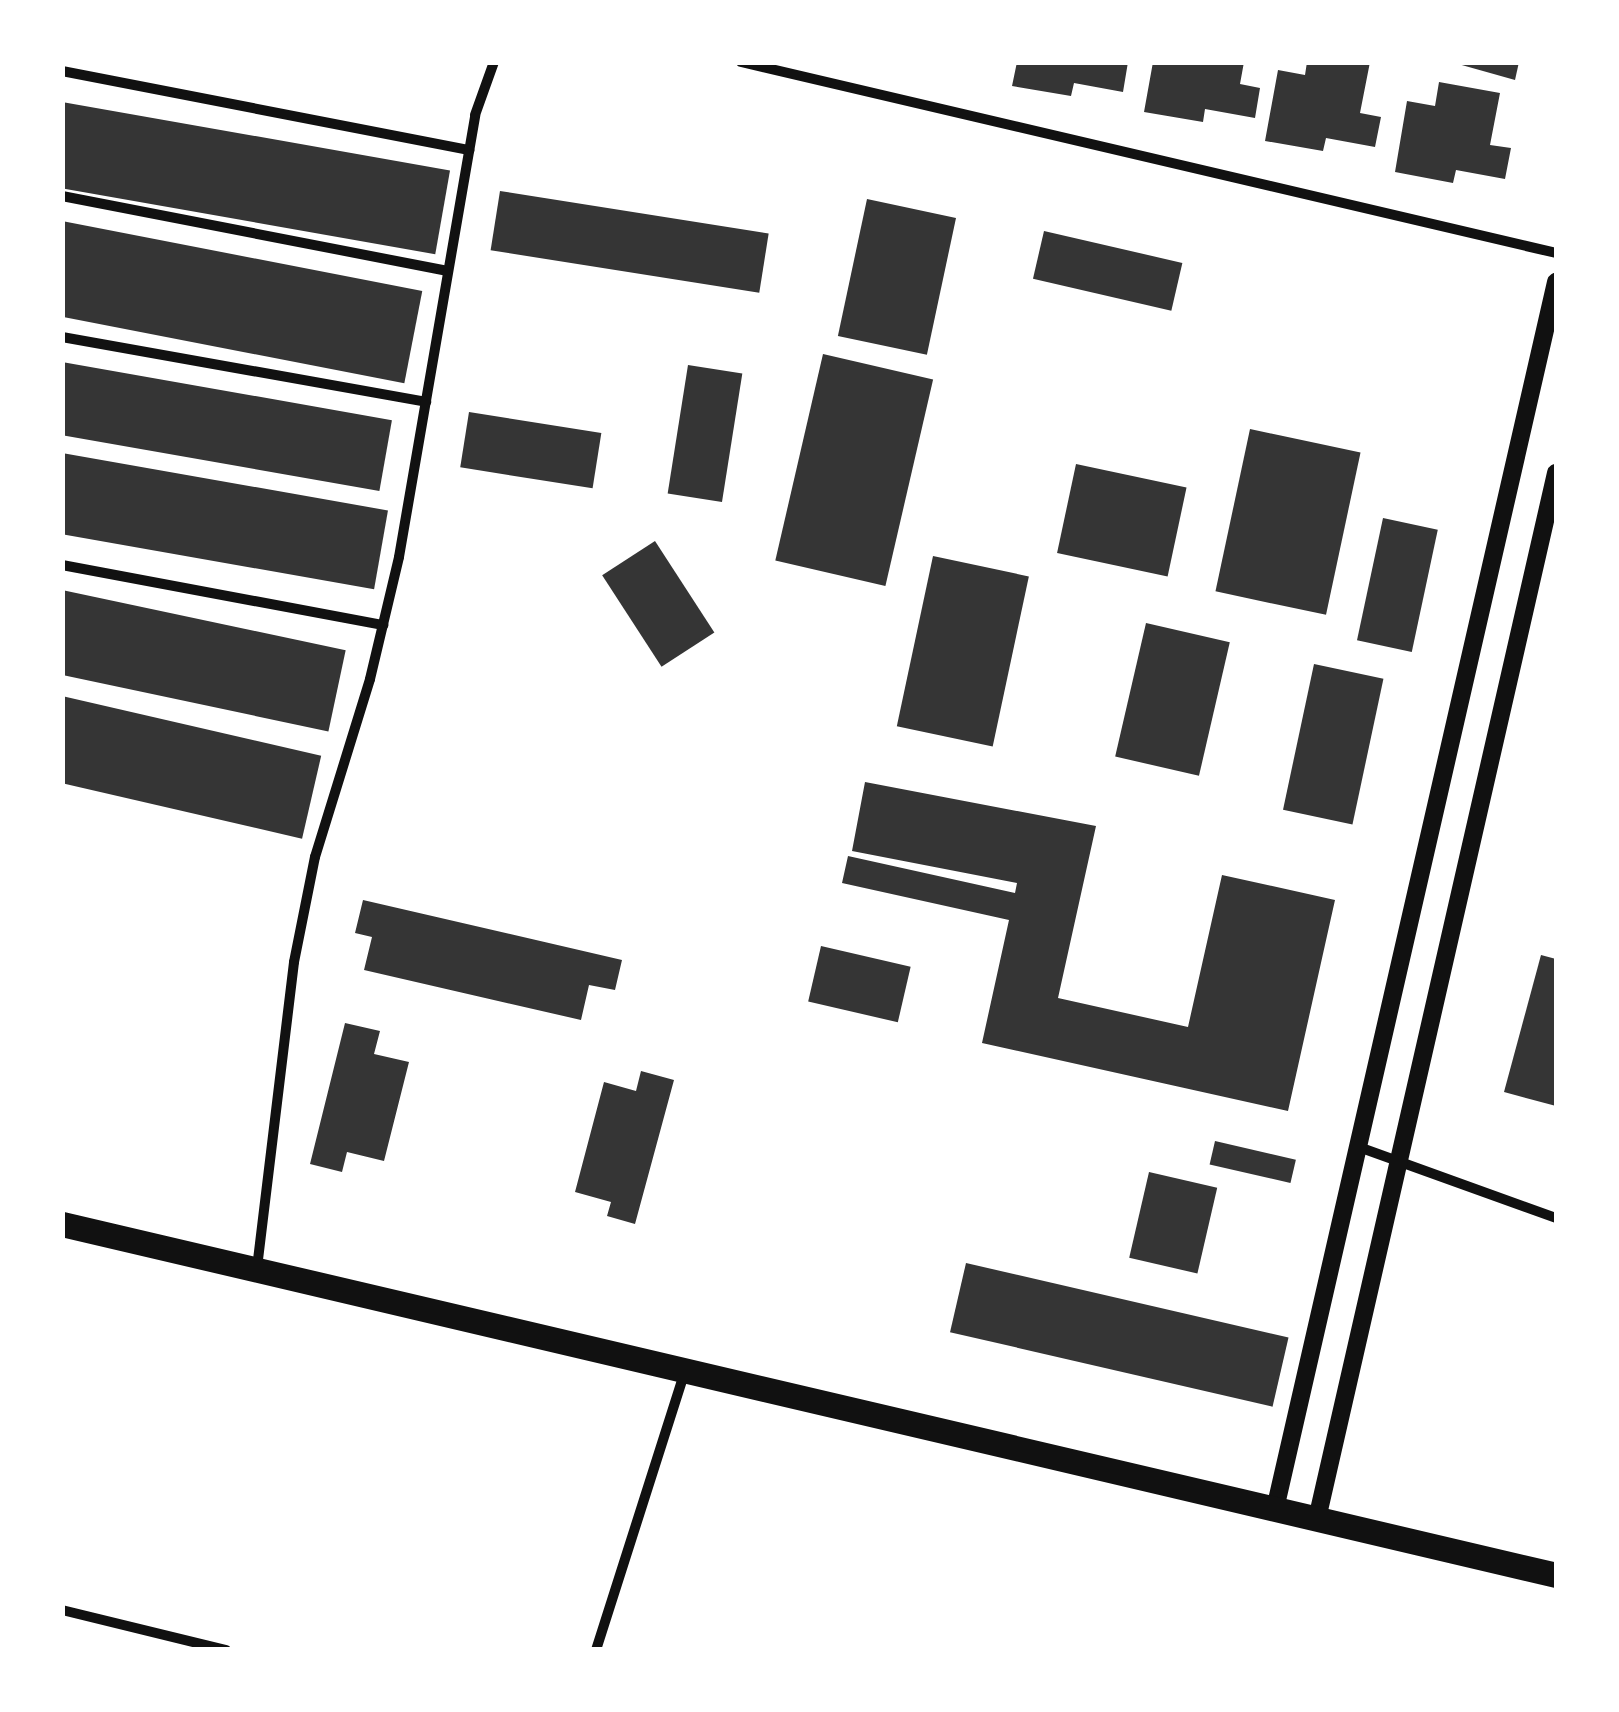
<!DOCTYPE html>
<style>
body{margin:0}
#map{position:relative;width:1619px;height:1712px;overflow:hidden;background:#fff;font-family:Montserrat,sans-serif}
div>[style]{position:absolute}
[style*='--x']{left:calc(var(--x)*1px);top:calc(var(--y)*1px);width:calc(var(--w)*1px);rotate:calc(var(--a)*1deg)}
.building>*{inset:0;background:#353535;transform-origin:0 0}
.minor>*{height:10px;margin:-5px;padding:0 5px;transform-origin:5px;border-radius:5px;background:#111}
.tertiary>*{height:18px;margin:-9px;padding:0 9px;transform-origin:9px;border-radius:9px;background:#111}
.primary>*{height:25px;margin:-12.5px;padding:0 12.5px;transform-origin:12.5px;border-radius:12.5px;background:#111}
span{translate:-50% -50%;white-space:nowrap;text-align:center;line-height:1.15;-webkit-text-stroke:8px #fff;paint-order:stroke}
.frame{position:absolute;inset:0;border:65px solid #fff;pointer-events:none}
</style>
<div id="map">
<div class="building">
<i style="clip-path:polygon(1017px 62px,1128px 62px,1123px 92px,1074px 83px,1071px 96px,1012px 86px)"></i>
<i style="clip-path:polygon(1153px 62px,1244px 62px,1240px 84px,1260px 88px,1255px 118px,1205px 109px,1203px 122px,1144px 112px)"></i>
<i style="clip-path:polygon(1307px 62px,1370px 62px,1360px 113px,1381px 117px,1375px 147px,1326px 138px,1323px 151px,1265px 141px,1278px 70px,1305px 75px)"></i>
<i style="clip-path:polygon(1451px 62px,1519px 62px,1515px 80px)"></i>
<i style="clip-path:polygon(1439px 82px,1500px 93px,1490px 145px,1511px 148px,1505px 179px,1456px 170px,1453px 183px,1395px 172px,1407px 101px,1435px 106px)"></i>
<i style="left:62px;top:102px;width:394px;height:85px;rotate:10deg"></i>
<i style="left:500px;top:191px;width:272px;height:60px;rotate:9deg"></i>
<i style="left:867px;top:199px;width:91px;height:140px;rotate:12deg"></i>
<i style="left:62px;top:221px;width:367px;height:94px;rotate:11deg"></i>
<i style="left:1044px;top:231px;width:142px;height:49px;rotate:13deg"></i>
<i style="left:823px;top:354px;width:113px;height:212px;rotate:13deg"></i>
<i style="left:62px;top:362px;width:335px;height:72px;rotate:10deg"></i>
<i style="left:688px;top:365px;width:55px;height:130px;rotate:9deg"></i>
<i style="left:469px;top:412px;width:134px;height:56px;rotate:9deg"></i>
<i style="left:1250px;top:429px;width:113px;height:166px;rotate:12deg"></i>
<i style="left:62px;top:453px;width:331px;height:80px;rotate:10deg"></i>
<i style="left:1076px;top:464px;width:113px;height:91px;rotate:12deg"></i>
<i style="left:1383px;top:518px;width:56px;height:125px;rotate:12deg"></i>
<i style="left:655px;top:541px;width:109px;height:63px;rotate:57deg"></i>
<i style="left:933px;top:556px;width:98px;height:174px;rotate:12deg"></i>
<i style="left:62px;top:590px;width:290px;height:83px;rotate:12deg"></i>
<i style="left:1146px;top:623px;width:86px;height:137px;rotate:13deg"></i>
<i style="left:1314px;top:664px;width:71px;height:149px;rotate:12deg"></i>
<i style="left:62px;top:696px;width:266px;height:85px;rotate:13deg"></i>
<i style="clip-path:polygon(865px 782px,1096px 826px,1058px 998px,1188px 1027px,1222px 875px,1335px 900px,1288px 1111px,982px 1043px,1009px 920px,842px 883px,848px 856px,1015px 893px,1017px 883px,852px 851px)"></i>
<i style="clip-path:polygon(363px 900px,622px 960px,615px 990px,589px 985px,581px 1020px,364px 970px,372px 937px,355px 933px)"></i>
<i style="left:821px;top:946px;width:92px;height:57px;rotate:13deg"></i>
<i style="clip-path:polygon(1541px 955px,1556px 959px,1556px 1106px,1504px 1092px)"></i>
<i style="clip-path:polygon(345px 1023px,380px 1031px,374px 1054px,409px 1062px,384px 1161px,347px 1152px,342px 1172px,310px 1164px)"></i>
<i style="clip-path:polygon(641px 1071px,674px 1080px,635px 1224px,607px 1216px,611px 1202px,575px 1192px,604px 1082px,636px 1091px)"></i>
<i style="left:1215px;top:1141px;width:83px;height:24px;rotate:13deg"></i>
<i style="left:1149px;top:1172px;width:70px;height:88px;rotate:13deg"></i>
<i style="left:966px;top:1263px;width:331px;height:71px;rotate:13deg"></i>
</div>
<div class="minor">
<i style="--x:741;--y:62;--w:837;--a:13.19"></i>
<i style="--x:62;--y:71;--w:415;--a:11"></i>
<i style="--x:62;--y:196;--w:393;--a:11"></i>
<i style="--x:62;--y:337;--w:370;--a:10.1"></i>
<i style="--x:62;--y:565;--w:327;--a:10.6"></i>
<i style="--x:1356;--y:1146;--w:213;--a:19.8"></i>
<i style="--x:257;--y:1268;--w:308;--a:-83.1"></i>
<i style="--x:294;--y:962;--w:107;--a:-78.7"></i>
<i style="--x:315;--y:857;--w:186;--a:-72.8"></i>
<i style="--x:370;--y:679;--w:125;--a:-76.6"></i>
<i style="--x:399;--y:557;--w:448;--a:-80.2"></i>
<i style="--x:475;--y:115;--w:56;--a:-70.3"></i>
<i style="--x:62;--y:1610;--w:169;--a:13.7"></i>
<i style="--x:596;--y:1650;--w:293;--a:-72.3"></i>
</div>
<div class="tertiary">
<i style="--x:1275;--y:1509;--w:1259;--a:-77.1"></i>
<i style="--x:1317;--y:1519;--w:1073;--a:-77.13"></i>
</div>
<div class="primary">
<i style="--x:62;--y:1224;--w:1535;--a:13.22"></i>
</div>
<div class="frame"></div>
</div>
